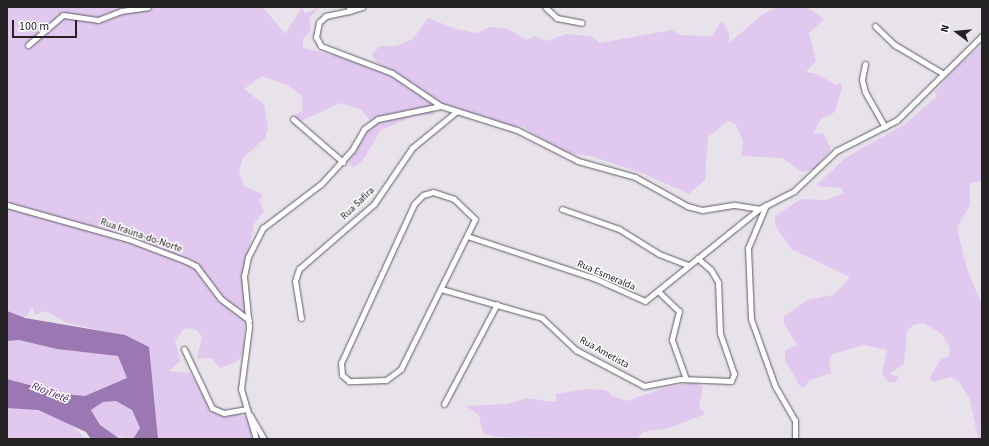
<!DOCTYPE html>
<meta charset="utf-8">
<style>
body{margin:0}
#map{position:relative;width:989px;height:446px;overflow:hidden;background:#e8e3eb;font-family:"Source Sans 3",sans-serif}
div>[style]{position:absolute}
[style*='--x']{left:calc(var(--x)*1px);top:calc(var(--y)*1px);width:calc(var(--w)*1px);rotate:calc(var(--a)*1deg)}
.green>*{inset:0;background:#e0c8ef}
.water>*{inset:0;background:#9c78b2}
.roads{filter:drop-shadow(0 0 1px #5e5a61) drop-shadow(0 0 1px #5e5a61)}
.street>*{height:5px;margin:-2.5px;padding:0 2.5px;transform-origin:2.5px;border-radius:2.5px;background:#fff}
span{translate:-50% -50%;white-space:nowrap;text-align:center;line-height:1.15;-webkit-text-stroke:3px #fff;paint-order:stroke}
.street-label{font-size:10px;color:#242225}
.water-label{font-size:11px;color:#4f2067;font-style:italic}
.frame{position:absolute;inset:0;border:8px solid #242225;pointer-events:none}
.north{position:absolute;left:937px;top:12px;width:40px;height:40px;-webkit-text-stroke:3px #fff;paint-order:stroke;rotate:286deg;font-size:11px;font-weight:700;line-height:16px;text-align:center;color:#242225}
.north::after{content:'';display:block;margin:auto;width:14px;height:18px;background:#242225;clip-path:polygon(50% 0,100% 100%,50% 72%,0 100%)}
.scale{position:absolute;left:12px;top:20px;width:65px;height:18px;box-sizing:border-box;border:2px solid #242225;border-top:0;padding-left:5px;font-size:12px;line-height:14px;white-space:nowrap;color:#242225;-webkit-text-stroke:3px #fff;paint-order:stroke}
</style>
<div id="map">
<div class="green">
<i style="clip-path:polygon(7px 7px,263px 7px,285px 34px,302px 7px,305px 13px,319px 7px,309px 19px,311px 31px,303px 39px,303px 48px,348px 58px,401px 78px,376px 62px,372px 54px,380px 46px,396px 46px,413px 39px,428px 18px,456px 29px,477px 33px,490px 27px,509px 29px,526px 40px,535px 36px,546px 41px,567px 34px,591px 36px,600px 43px,672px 30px,680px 35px,712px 36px,722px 20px,729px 33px,729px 43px,763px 14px,778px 7px,807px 7px,824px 19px,809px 33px,816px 61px,806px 72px,817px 74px,836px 85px,841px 83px,842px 88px,835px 112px,821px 119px,813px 134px,823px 133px,831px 149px,815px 169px,802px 172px,782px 158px,741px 156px,743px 141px,735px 124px,728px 121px,708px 137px,705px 180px,689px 194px,642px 173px,591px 156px,561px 152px,522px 126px,511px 127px,435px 104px,434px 115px,414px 116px,381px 130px,363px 160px,353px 168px,349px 162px,354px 149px,371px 122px,362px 110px,341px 103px,296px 123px,292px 117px,303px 110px,302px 96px,287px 85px,262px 76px,244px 89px,264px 104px,268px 129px,265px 138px,243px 158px,239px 171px,244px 186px,262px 194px,260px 203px,264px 211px,254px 224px,246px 265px,244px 350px,238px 361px,220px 368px,212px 358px,197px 359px,202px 337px,196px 330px,185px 328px,175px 340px,180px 361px,169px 371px,190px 373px,210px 404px,244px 416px,253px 422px,257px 432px,254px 439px,150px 439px,122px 335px,67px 323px,46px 311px,35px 315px,32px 306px,27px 316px,7px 324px)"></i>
<i style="clip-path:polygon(982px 45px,982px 181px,970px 183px,970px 205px,957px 228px,967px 269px,982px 305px,982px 439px,978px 439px,970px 399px,959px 382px,950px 377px,935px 382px,929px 379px,940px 360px,949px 356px,950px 348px,942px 334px,923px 323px,913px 325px,907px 331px,904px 364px,889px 374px,899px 377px,896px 382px,888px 382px,882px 373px,887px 350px,864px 345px,833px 354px,829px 359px,831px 373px,810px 380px,804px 388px,800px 386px,785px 360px,785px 350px,797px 345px,784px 324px,784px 316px,807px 300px,834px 295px,850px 277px,791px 249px,775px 225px,775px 216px,801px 199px,827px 200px,844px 193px,841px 188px,816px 186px,845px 158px,905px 124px,936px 97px,935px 92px,956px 67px)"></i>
<i style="clip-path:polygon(15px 336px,118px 356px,127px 377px,125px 382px,90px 397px,62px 395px,7px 379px,7px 338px)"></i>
<i style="clip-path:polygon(695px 382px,703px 387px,699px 407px,705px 414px,669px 428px,643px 432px,637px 439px,497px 437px,483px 434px,479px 415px,466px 406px,507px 404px,527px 398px,553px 402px,557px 401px,555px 394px,588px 389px,606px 390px,612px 396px,627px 401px,667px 387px)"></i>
<i style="clip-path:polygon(7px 400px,70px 423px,85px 439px,7px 439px)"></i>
<i style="clip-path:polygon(116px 401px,132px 410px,140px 428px,133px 439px,113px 435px,100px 425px,91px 410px,103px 402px)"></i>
</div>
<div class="water">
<i style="clip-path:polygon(7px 311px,25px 318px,125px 335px,149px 347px,158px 439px,133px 439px,140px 428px,132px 410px,116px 401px,103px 402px,91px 410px,100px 425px,120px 439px,91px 439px,86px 432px,38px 410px,7px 408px,7px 379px,63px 394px,85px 396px,127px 378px,118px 356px,57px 349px,19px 340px,7px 341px)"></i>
</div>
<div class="roads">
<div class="street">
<i style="--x:349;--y:7;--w:4;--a:90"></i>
<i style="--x:349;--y:11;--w:24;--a:168"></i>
<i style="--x:326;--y:16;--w:9;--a:139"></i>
<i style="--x:319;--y:22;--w:15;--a:101"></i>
<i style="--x:316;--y:37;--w:10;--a:61"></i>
<i style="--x:321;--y:46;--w:76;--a:20.8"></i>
<i style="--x:392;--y:73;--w:59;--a:34"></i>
<i style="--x:545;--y:7;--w:16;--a:43"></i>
<i style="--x:557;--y:18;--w:25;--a:11"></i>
<i style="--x:349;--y:11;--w:14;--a:-17"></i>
<i style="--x:875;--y:26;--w:28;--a:44"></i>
<i style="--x:895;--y:45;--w:55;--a:30.8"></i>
<i style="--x:28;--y:45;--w:46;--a:-40.6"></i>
<i style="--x:63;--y:15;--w:35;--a:8"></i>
<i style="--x:98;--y:20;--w:25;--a:-21"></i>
<i style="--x:121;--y:11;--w:27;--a:-8"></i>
<i style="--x:865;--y:64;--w:16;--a:101"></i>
<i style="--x:862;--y:80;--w:12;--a:76"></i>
<i style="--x:865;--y:92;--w:40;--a:60.3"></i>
<i style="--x:293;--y:119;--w:66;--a:40.7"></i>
<i style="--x:433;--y:192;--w:22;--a:18"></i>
<i style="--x:454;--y:199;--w:29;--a:44"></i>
<i style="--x:475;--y:219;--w:167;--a:116.3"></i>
<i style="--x:401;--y:369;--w:19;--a:144"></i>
<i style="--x:386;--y:380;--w:37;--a:178"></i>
<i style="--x:349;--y:381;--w:9;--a:-139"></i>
<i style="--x:342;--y:375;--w:12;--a:-95"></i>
<i style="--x:341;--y:363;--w:175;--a:-65.3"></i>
<i style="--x:414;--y:204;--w:13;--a:-45"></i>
<i style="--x:423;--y:195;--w:10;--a:-17"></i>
<i style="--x:7;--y:205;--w:126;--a:15.7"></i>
<i style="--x:128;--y:239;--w:62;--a:20.8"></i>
<i style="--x:186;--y:261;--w:11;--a:27"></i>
<i style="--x:196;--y:266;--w:41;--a:52.9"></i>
<i style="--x:221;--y:299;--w:35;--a:37"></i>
<i style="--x:766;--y:205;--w:47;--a:112.7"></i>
<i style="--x:748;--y:248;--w:71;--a:87.6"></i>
<i style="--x:751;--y:319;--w:71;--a:70.3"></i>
<i style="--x:775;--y:386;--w:39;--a:60"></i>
<i style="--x:795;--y:420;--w:19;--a:90"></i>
<i style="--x:562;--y:209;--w:60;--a:19.3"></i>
<i style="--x:619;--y:229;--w:47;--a:32"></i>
<i style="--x:659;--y:254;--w:31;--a:21"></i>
<i style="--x:467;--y:236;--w:134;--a:18.3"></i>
<i style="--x:594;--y:278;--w:56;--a:24.3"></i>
<i style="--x:645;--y:301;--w:146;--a:-38.9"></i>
<i style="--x:441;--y:289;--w:105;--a:16"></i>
<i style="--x:542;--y:318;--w:47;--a:43.3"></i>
<i style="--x:576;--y:350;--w:77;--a:27.9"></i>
<i style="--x:644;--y:386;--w:37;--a:-11"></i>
<i style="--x:680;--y:379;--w:51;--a:2.2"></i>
<i style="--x:731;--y:381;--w:8;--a:-67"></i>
<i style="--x:734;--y:374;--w:43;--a:-108.9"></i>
<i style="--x:720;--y:333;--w:51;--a:-92.2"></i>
<i style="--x:718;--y:282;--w:14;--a:-120"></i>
<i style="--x:711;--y:270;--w:18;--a:-139"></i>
<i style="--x:659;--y:292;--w:28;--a:44"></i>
<i style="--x:679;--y:311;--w:30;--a:104"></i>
<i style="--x:672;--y:340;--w:41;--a:70.3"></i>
<i style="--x:301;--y:318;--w:37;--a:-99"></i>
<i style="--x:295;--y:281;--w:13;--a:-72"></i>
<i style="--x:299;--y:269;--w:99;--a:-40.9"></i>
<i style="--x:374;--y:204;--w:68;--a:-55.8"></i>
<i style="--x:412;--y:148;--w:58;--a:-39.4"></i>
<i style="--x:184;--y:349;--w:65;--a:64.6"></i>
<i style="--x:212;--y:408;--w:13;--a:23"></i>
<i style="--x:224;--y:413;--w:23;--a:-10"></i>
<i style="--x:444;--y:404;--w:113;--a:-62.1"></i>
<i style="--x:250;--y:415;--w:28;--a:60"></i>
<i style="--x:256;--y:439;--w:52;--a:-106.7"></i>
<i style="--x:241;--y:389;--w:63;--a:-82.6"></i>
<i style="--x:249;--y:327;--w:51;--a:-95.6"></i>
<i style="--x:244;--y:276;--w:19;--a:-78"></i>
<i style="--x:248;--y:257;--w:33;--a:-63"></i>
<i style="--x:263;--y:228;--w:73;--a:-37.2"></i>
<i style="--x:321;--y:184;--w:46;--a:-47.6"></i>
<i style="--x:352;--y:150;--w:24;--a:-60"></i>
<i style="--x:364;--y:129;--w:17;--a:-36"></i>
<i style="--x:378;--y:119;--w:64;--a:-11.7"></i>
<i style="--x:441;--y:106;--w:80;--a:17.5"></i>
<i style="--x:517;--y:130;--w:68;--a:26.9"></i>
<i style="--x:578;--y:161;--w:59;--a:15.7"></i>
<i style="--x:635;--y:177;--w:60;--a:29.1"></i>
<i style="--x:687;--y:206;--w:16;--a:15"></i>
<i style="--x:702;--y:210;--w:33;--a:-9"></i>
<i style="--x:735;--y:205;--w:24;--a:9"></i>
<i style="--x:759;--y:209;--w:39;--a:-27"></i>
<i style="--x:794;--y:191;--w:58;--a:-43.6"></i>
<i style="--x:836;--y:151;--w:68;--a:-26.9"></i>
<i style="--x:897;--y:120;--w:120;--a:-44.7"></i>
</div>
</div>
<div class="street-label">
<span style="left:358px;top:204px;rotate:-44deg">Rua Safira</span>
<span style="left:141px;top:236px;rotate:19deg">Rua Iraúna-do-Norte</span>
<span style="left:606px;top:276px;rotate:23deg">Rua Esmeralda</span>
<span style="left:604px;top:353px;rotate:29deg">Rua Ametista</span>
</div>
<div class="water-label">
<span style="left:50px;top:393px;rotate:22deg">Rio Tietê</span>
</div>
<div class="frame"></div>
<div class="north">N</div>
<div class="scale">100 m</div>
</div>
